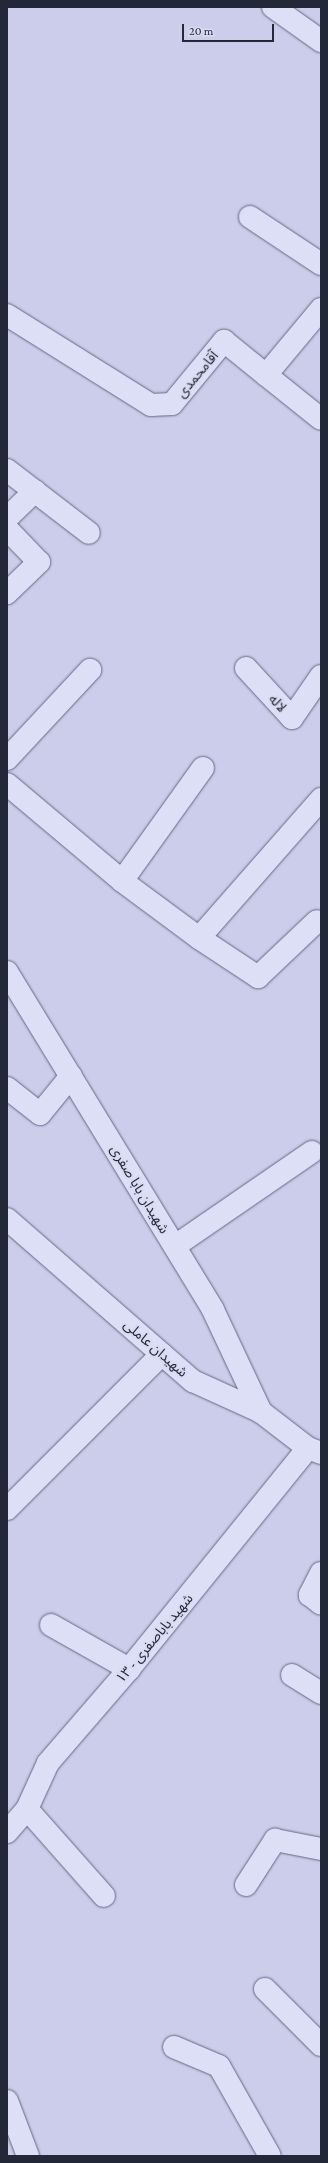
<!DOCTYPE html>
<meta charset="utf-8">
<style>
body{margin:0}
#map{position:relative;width:328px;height:2163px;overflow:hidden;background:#cbcdea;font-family:"Crimson Pro","Noto Sans Arabic",serif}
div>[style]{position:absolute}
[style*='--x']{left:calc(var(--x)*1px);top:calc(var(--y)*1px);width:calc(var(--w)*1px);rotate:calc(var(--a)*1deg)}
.roads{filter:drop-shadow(0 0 1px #616986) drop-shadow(0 0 1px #616986)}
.minor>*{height:22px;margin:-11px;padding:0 11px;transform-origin:11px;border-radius:11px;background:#dddff6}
span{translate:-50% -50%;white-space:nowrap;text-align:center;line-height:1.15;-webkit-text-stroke:4px #dadbf3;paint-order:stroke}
.street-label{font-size:14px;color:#222838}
.frame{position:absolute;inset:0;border:8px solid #222838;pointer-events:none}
.scale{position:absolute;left:182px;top:24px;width:92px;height:18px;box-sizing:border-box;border:2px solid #222838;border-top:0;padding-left:5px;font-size:12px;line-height:14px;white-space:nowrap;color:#222838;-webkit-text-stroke:3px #dadbf3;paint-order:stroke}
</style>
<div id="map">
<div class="roads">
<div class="minor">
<i style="--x:273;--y:7;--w:59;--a:35.3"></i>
<i style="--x:250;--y:217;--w:85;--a:33.5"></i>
<i style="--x:7;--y:315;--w:170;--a:32"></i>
<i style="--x:151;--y:405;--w:21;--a:-3"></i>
<i style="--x:172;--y:404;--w:82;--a:-50.5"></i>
<i style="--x:224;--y:341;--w:54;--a:39"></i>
<i style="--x:266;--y:375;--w:86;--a:-50.2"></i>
<i style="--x:266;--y:375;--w:70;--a:38.7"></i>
<i style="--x:7;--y:470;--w:103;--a:37.5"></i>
<i style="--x:7;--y:518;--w:39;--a:-44"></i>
<i style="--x:7;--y:529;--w:46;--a:45.9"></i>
<i style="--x:39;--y:562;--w:45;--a:135.9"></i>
<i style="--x:246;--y:668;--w:68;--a:47.4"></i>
<i style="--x:292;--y:718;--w:51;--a:-55.4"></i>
<i style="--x:7;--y:759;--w:122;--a:-47"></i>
<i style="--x:7;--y:784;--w:150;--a:40.1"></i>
<i style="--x:122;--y:881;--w:96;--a:36.5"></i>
<i style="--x:199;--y:938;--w:185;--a:-48.7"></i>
<i style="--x:122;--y:881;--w:139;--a:-54.4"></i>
<i style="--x:199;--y:938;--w:71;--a:33.5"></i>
<i style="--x:258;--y:977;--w:81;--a:-43.5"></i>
<i style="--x:7;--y:972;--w:396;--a:58.6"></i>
<i style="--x:213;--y:1310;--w:113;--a:64.8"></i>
<i style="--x:7;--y:1088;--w:42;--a:38.2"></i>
<i style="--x:40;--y:1114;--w:49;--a:-50.8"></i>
<i style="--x:7;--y:1219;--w:247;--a:41.1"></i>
<i style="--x:193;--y:1381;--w:75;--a:24.5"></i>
<i style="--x:261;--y:1412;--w:59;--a:37.5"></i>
<i style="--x:308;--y:1448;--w:14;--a:21"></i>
<i style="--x:175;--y:1246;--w:166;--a:-34.5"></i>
<i style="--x:7;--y:1509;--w:219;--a:-45"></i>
<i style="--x:321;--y:1573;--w:25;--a:117"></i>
<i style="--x:310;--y:1595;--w:14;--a:39"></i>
<i style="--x:51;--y:1625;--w:90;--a:29.4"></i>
<i style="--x:292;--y:1675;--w:34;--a:32"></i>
<i style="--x:27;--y:1809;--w:116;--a:48.5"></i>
<i style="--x:7;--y:1832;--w:30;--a:-49"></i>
<i style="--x:27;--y:1809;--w:51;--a:-65.5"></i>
<i style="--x:48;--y:1763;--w:124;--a:-49.2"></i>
<i style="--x:129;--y:1669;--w:284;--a:-51"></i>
<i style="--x:246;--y:1885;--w:54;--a:-57.2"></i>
<i style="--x:275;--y:1840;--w:47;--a:11.1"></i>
<i style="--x:265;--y:1989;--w:79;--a:45"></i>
<i style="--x:174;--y:2047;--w:49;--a:22.9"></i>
<i style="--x:219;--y:2066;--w:103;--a:60.5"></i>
<i style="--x:7;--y:2101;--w:59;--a:69.1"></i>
</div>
</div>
<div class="street-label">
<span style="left:197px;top:374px;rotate:-50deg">آقامحمدی</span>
<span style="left:278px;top:703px;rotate:47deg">لاله</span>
<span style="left:140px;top:1189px;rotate:59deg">شهیدان بابا صفری</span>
<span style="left:156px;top:1348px;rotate:41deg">شهیدان عاملی</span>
<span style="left:154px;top:1638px;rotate:-50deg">شهید باباصفری - ۱۳</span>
</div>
<div class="frame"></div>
<div class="scale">20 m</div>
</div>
